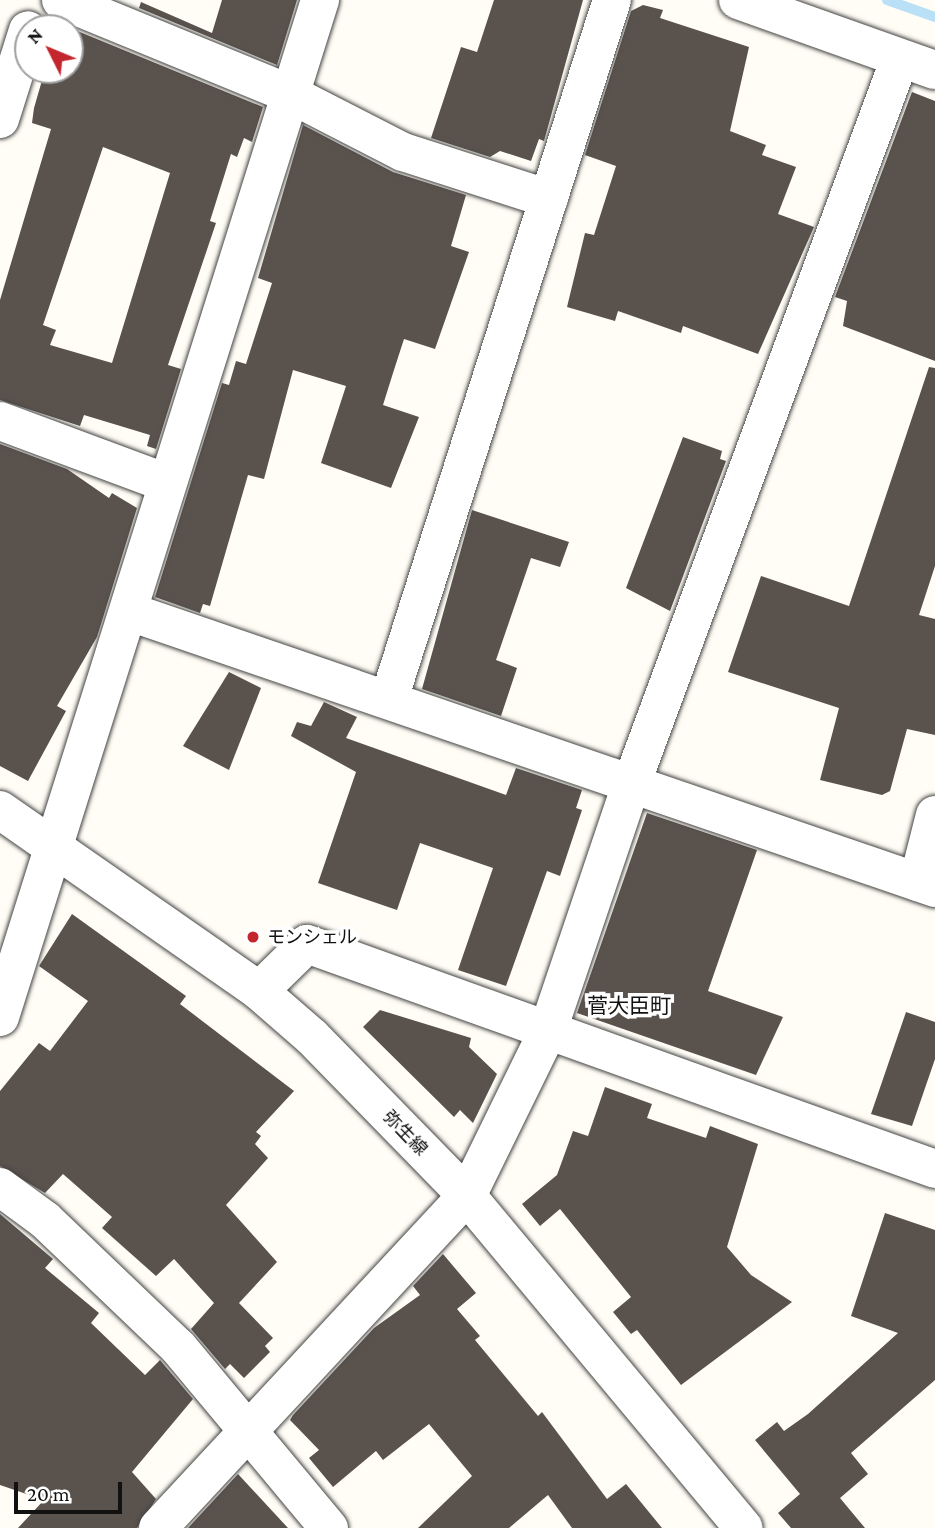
<!DOCTYPE html>
<meta charset="utf-8">
<style>
body{margin:0}
#map{position:relative;width:935px;height:1528px;overflow:hidden;background:#fffdf5;font-family:"Crimson Pro","Noto Sans JP",serif}
div>[style]{position:absolute}
[style*='--x']{left:calc(var(--x)*1px);top:calc(var(--y)*1px);width:calc(var(--w)*1px);rotate:calc(var(--a)*1deg)}
.stream>*{height:10px;margin:-5px;padding:0 5px;transform-origin:5px;border-radius:5px;background:#b9e0f7}
.building>*{inset:0;background:#5a524d}
.roads{filter:drop-shadow(0 0 2px #444) drop-shadow(0 0 2px #444)}
.minor>*{height:38px;margin:-19px;padding:0 19px;transform-origin:19px;border-radius:19px;background:#fff}
.tertiary>*{height:38px;margin:-19px;padding:0 19px;transform-origin:19px;border-radius:19px;background:#fff}
.dots>*{width:19px;height:19px;translate:-50% -50%;box-sizing:border-box;border:4px solid #fff;border-radius:50%}
span{translate:-50% -50%;white-space:nowrap;text-align:center;line-height:1.15;-webkit-text-stroke:7px #fff;paint-order:stroke}
.poi-label{font-size:18px;color:#111}
.left{translate:0 -50%;text-align:left}
.street-label{font-size:18px;color:#111}
.quarter-label{font-size:21px;color:#111}
.north{position:absolute;left:14px;top:14px;width:70px;height:70px;box-sizing:border-box;background:#fff;border:2px solid #a0a0a0;border-radius:50%;rotate:313deg;font-size:19px;font-weight:700;line-height:28px;text-align:center;color:#111}
.north::after{content:'';display:block;margin:auto;width:24px;height:32px;background:#c4262e;clip-path:polygon(50% 0,100% 100%,50% 72%,0 100%)}
.scale{position:absolute;left:14px;top:1482px;width:108px;height:32px;box-sizing:border-box;border:4px solid #111;border-top:0;padding-left:9px;font-size:21px;line-height:24px;white-space:nowrap;color:#111;-webkit-text-stroke:5px #fff;paint-order:stroke}
</style>
<div id="map">
<div class="stream">
<i style="--x:887;--y:0;--w:51;--a:19.5"></i>
</div>
<div class="building">
<i style="clip-path:polygon(222px 0,297px 0,277px 65px,139px 8px,141px 2px,212px 33px)"></i>
<i style="clip-path:polygon(494px 0,583px 0,544px 141px,539px 139px,531px 161px,500px 151px,490px 157px,431px 138px,461px 47px,477px 52px)"></i>
<i style="clip-path:polygon(643px 5px,663px 10px,660px 18px,749px 47px,730px 131px,766px 145px,762px 155px,796px 167px,778px 214px,814px 227px,758px 354px,683px 326px,681px 333px,618px 311px,615px 321px,567px 307px,585px 233px,594px 235px,616px 166px,585px 155px,631px 11px)"></i>
<i style="clip-path:polygon(evenodd,70px 28px,263px 107px,252px 142px,244px 138px,237px 157px,231px 154px,210px 221px,216px 223px,168px 365px,181px 369px,156px 449px,147px 446px,150px 435px,84px 415px,80px 426px,0 400px,0 300px,51px 129px,32px 123px,34px 108px,45px 70px,70px 70px,70px 28px,103px 147px,170px 173px,112px 363px,50px 345px,56px 330px,43px 325px,103px 147px)"></i>
<i style="clip-path:polygon(912px 92px,935px 101px,935px 361px,843px 326px,847px 301px,835px 297px)"></i>
<i style="clip-path:polygon(303px 125px,393px 172px,466px 195px,451px 246px,469px 252px,435px 349px,404px 339px,393px 373px,383px 405px,419px 417px,391px 488px,321px 463px,346px 386px,293px 370px,264px 479px,248px 475px,210px 606px,203px 604px,200px 613px,155px 597px,222px 383px,229px 385px,236px 361px,246px 364px,272px 283px,258px 278px)"></i>
<i style="clip-path:polygon(929px 367px,935px 368px,935px 566px,919px 615px,935px 619px,935px 735px,907px 729px,890px 791px,882px 795px,820px 780px,839px 708px,728px 672px,761px 576px,849px 606px)"></i>
<i style="clip-path:polygon(683px 437px,722px 451px,720px 459px,726px 461px,670px 611px,626px 588px)"></i>
<i style="clip-path:polygon(0 444px,67px 469px,109px 498px,112px 493px,137px 508px,97px 637px,57px 706px,66px 711px,28px 781px,0 766px)"></i>
<i style="clip-path:polygon(472px 510px,569px 542px,560px 567px,531px 558px,496px 660px,517px 668px,501px 716px,422px 689px)"></i>
<i style="clip-path:polygon(229px 672px,261px 688px,229px 770px,183px 746px)"></i>
<i style="clip-path:polygon(324px 702px,357px 717px,346px 738px,506px 795px,516px 768px,582px 790px,576px 808px,582px 810px,560px 876px,547px 871px,506px 986px,458px 970px,493px 868px,420px 843px,397px 910px,318px 883px,356px 772px,291px 736px,297px 722px,311px 726px)"></i>
<i style="clip-path:polygon(647px 813px,757px 850px,708px 991px,783px 1017px,756px 1075px,577px 1013px)"></i>
<i style="clip-path:polygon(72px 914px,186px 996px,180px 1004px,294px 1091px,256px 1132px,261px 1136px,255px 1144px,268px 1158px,226px 1205px,277px 1262px,239px 1303px,273px 1338px,265px 1346px,270px 1352px,244px 1378px,230px 1364px,225px 1369px,191px 1329px,214px 1303px,174px 1259px,156px 1276px,102px 1228px,112px 1217px,63px 1174px,45px 1193px,0 1166px,0 1091px,39px 1043px,50px 1051px,88px 1001px,39px 966px)"></i>
<i style="clip-path:polygon(380px 1010px,471px 1038px,469px 1047px,497px 1074px,473px 1123px,460px 1110px,454px 1117px,363px 1027px)"></i>
<i style="clip-path:polygon(906px 1012px,935px 1022px,935px 1059px,912px 1126px,871px 1114px)"></i>
<i style="clip-path:polygon(605px 1087px,652px 1104px,647px 1118px,706px 1138px,710px 1126px,758px 1144px,727px 1247px,751px 1275px,792px 1302px,681px 1385px,637px 1330px,631px 1334px,613px 1312px,631px 1297px,560px 1209px,540px 1226px,522px 1204px,557px 1175px,573px 1131px,588px 1136px)"></i>
<i style="clip-path:polygon(885px 1213px,935px 1230px,935px 1380px,851px 1453px,868px 1474px,840px 1498px,865px 1528px,791px 1528px,778px 1513px,800px 1494px,755px 1440px,777px 1422px,784px 1431px,808px 1414px,898px 1333px,851px 1316px)"></i>
<i style="clip-path:polygon(0 1214px,53px 1259px,45px 1268px,99px 1313px,91px 1323px,145px 1375px,160px 1360px,193px 1399px,132px 1472px,156px 1499px,137px 1528px,18px 1528px,44px 1500px,0 1485px)"></i>
<i style="clip-path:polygon(443px 1254px,476px 1293px,457px 1309px,480px 1336px,475px 1340px,538px 1416px,542px 1412px,607px 1499px,626px 1484px,662px 1528px,572px 1528px,548px 1495px,509px 1528px,418px 1528px,472px 1476px,429px 1424px,383px 1460px,376px 1451px,333px 1487px,309px 1458px,319px 1450px,290px 1420px,293px 1415px,374px 1328px,420px 1295px,413px 1286px)"></i>
<i style="clip-path:polygon(238px 1474px,288px 1528px,188px 1528px)"></i>
</div>
<div class="roads">
<div class="minor">
<i style="--x:61;--y:0;--w:248;--a:22.3"></i>
<i style="--x:290;--y:94;--w:127;--a:27.2"></i>
<i style="--x:403;--y:152;--w:153;--a:17.8"></i>
<i style="--x:738;--y:0;--w:209;--a:19.6"></i>
<i style="--x:0;--y:119;--w:93;--a:-72.5"></i>
<i style="--x:0;--y:421;--w:178;--a:20.4"></i>
<i style="--x:130;--y:612;--w:851;--a:18.92"></i>
<i style="--x:389;--y:699;--w:734;--a:-72.31"></i>
<i style="--x:918;--y:882;--w:69;--a:-75.8"></i>
<i style="--x:0;--y:1017;--w:1066;--a:-72.53"></i>
<i style="--x:0;--y:1187;--w:56;--a:36.3"></i>
<i style="--x:45;--y:1220;--w:184;--a:43.7"></i>
<i style="--x:178;--y:1347;--w:236;--a:50.2"></i>
<i style="--x:158;--y:1528;--w:454;--a:-47.1"></i>
<i style="--x:467;--y:1196;--w:182;--a:-63.9"></i>
<i style="--x:547;--y:1033;--w:262;--a:-71.3"></i>
<i style="--x:631;--y:785;--w:775;--a:-69.69"></i>
</div>
<div class="tertiary">
<i style="--x:0;--y:810;--w:316;--a:34.9"></i>
<i style="--x:259;--y:991;--w:70;--a:41"></i>
<i style="--x:312;--y:1037;--w:222;--a:45.7"></i>
<i style="--x:467;--y:1196;--w:432;--a:50.2"></i>
<i style="--x:259;--y:991;--w:67;--a:-44.4"></i>
<i style="--x:307;--y:944;--w:667;--a:19.71"></i>
</div>
</div>
<div class="dots">
<i style="left:253px;top:937px;background:#c4262e"></i>
</div>
<div class="poi-label">
<span class="left" style="left:267px;top:937px">モンシェル</span>
</div>
<div class="street-label">
<span style="left:405px;top:1133px;rotate:46deg">弥生線</span>
</div>
<div class="quarter-label">
<span style="left:629px;top:1006px">菅大臣町</span>
</div>
<div class="north">N</div>
<div class="scale">20 m</div>
</div>
